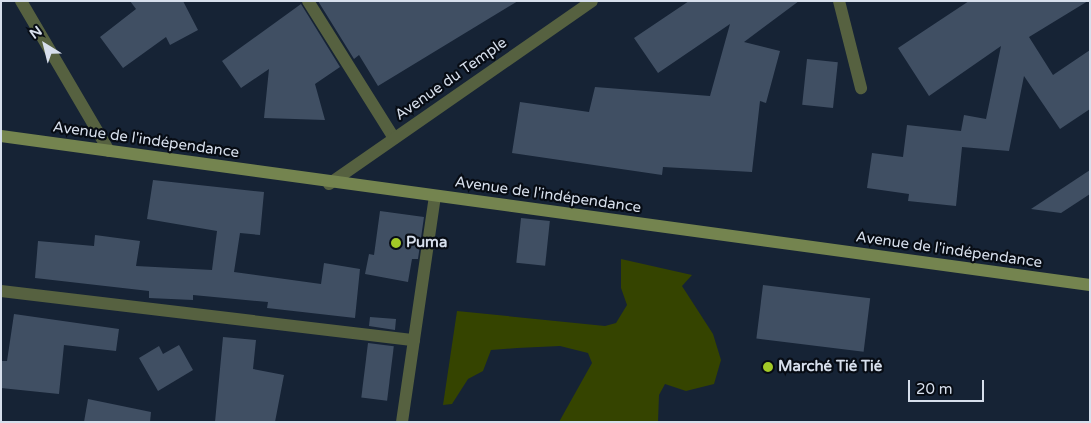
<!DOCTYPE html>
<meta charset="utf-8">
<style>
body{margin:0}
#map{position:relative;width:1091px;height:423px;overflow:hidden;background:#162335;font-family:"Varela Round",sans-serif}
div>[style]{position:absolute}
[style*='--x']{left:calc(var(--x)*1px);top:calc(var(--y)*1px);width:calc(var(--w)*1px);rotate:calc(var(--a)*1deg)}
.green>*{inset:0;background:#354400}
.building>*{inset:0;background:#404f63;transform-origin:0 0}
.street>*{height:12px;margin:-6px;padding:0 6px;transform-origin:6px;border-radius:6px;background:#566140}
.secondary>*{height:12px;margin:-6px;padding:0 6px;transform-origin:6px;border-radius:6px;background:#74844f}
.dots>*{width:14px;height:14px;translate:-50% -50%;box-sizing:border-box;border:2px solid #070c14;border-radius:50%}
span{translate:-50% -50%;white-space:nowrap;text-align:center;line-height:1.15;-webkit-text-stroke:4.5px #070c14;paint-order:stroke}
.street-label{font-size:15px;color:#d7dfec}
.poi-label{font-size:15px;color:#d7dfec;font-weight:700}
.left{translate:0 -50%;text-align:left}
.frame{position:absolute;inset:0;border:2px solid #d7dfec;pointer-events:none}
.north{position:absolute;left:20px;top:20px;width:50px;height:50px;-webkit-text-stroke:4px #070c14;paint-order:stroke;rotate:324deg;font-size:14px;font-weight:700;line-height:20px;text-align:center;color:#d7dfec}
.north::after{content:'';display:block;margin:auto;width:18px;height:22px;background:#d7dfec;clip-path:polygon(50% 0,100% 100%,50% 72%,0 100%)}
.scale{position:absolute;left:908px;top:380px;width:76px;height:22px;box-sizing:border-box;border:2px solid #d7dfec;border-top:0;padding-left:6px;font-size:15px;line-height:18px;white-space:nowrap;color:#d7dfec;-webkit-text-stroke:4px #070c14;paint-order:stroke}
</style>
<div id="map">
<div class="green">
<i style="clip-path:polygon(621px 259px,692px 275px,682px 286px,713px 334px,721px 360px,714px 384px,686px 391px,665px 384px,659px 395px,658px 422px,559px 422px,592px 363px,588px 353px,560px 346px,517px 348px,491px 350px,483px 371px,468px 379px,452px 404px,443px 405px,457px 311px,605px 326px,616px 323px,627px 305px,621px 288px)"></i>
</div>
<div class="building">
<i style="clip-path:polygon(130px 1px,183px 1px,198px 30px,170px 45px,166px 37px,123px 68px,100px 37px,136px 9px)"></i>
<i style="clip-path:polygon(318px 1px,518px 1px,378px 86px,359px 55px,354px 59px)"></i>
<i style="clip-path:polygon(689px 1px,799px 1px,744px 42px,780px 51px,766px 103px,760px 101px,752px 172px,663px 167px,662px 175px,512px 153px,520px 102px,589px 112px,595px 87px,710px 96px,730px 24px,658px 73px,634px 38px)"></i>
<i style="clip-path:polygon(969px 1px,1088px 1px,1029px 37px,1053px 75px,1090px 50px,1090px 109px,1060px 129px,1024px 76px,1009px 151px,962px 147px,956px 206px,908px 201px,909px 194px,867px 188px,872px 153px,903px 157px,907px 125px,961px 131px,964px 115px,986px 119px,1001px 46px,929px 96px,898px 48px)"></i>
<i style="clip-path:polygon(301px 4px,340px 67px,315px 84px,325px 120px,264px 118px,269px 69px,241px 88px,222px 61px)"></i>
<i style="left:807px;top:59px;width:31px;height:46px;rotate:6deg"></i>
<i style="clip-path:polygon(1090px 170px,1090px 194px,1061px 213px,1031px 209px)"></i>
<i style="clip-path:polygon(153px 180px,264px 192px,260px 235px,240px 233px,234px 272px,321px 284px,324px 263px,360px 269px,355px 318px,267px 308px,268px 302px,193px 295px,193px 300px,149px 298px,149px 291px,35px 278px,38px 241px,94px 246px,95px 235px,140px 241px,136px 266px,212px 270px,217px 231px,147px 219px)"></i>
<i style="clip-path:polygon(380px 211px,424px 217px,418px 259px,412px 259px,408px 282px,365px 274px,369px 254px,374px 255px)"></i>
<i style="left:521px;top:218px;width:29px;height:45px;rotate:6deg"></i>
<i style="left:763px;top:285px;width:108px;height:54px;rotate:7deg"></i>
<i style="clip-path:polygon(14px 314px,119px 329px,116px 351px,64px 345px,59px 394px,1px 388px,1px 361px,7px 361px)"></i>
<i style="clip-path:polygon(370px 317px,396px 319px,395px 330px,369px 326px)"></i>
<i style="clip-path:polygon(223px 337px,256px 340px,253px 369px,284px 375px,275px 422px,215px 422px)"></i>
<i style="left:368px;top:343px;width:26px;height:55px;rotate:7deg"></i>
<i style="clip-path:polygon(179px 345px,193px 370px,158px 391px,139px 358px,159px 346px,163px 354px)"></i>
<i style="clip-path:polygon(88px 399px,151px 412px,150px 422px,84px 422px)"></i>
</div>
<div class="street">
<i style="--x:21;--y:1;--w:174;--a:59.6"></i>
<i style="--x:308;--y:1;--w:162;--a:57.9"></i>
<i style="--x:839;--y:1;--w:90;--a:75.8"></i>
<i style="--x:329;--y:184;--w:320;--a:-34.8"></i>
<i style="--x:1;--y:291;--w:416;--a:6.8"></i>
<i style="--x:402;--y:422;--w:228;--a:-81.7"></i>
</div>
<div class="secondary">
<i style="--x:1;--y:136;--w:1099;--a:7.79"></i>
</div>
<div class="dots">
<i style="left:396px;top:243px;background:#a3c927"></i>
<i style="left:768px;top:367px;background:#a3c927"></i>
</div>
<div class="street-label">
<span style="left:451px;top:79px;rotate:-35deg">Avenue du Temple</span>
<span style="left:146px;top:140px;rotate:8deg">Avenue de l'indépendance</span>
<span style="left:548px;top:195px;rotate:8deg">Avenue de l'indépendance</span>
<span style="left:949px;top:250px;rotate:8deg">Avenue de l'indépendance</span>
</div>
<div class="poi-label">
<span class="left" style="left:406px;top:243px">Puma</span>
<span class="left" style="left:778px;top:367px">Marché Tié Tié</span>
</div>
<div class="frame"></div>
<div class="north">N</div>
<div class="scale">20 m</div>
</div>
